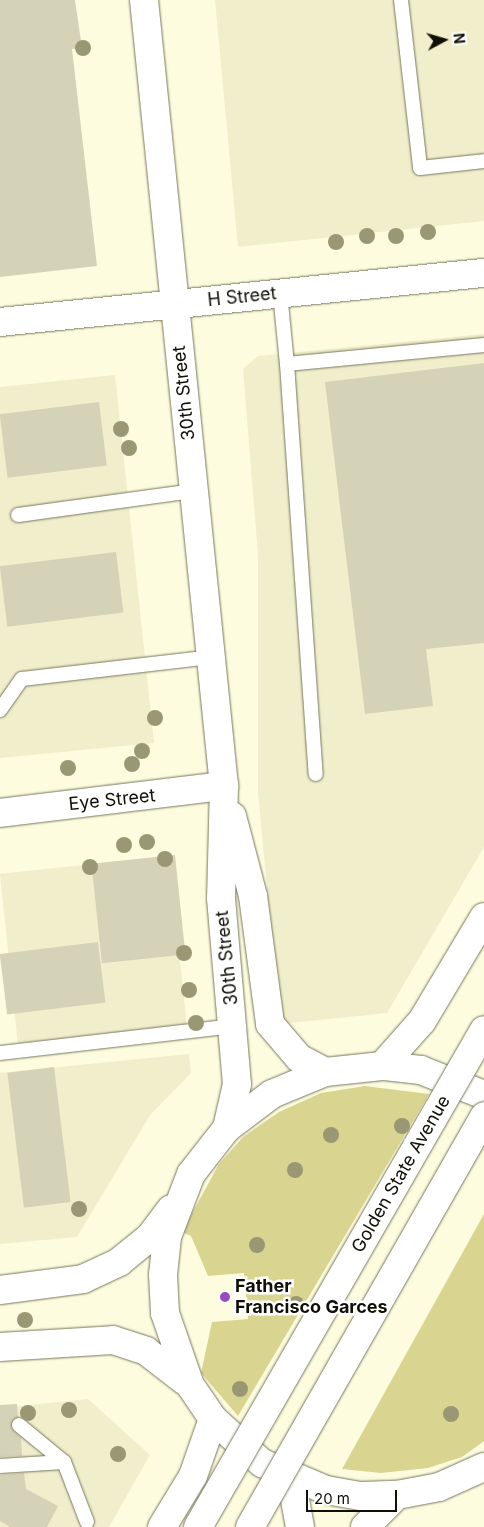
<!DOCTYPE html>
<style>
body{margin:0}
#map{position:relative;width:484px;height:1527px;overflow:hidden;background:#fdfcdf;font-family:Inter,sans-serif}
div>[style]{position:absolute}
[style*='--x']{left:calc(var(--x)*1px);top:calc(var(--y)*1px);width:calc(var(--w)*1px);rotate:calc(var(--a)*1deg)}
.built>*{inset:0;background:#f0eecb;transform-origin:0 0}
.green>*{inset:0;background:#d9d591}
.building>*{inset:0;background:#d4d3b7;transform-origin:0 0}
.roads{filter:drop-shadow(0 0 1px #77765c) drop-shadow(0 0 1px #77765c)}
.service>*{height:14px;margin:-7px;padding:0 7px;transform-origin:7px;border-radius:7px;background:#fff}
.minor>*{height:28px;margin:-14px;padding:0 14px;transform-origin:14px;border-radius:14px;background:#fff}
.tertiary>*{height:28px;margin:-14px;padding:0 14px;transform-origin:14px;border-radius:14px;background:#fff}
.secondary>*{height:28px;margin:-14px;padding:0 14px;transform-origin:14px;border-radius:14px;background:#fff}
.bridges{filter:drop-shadow(0 0 1px #77765c) drop-shadow(0 0 1px #77765c)}
.trunk-bridge>*{height:28px;margin:-14px;padding:0 14px;transform-origin:14px;border-radius:14px;background:#fff}
.trees>*{width:16px;height:16px;margin:-8px;border-radius:50%;background:#9a9874}
.dots>*{width:14px;height:14px;translate:-50% -50%;box-sizing:border-box;border:2px solid #fff;border-radius:50%}
span{translate:-50% -50%;white-space:nowrap;text-align:center;line-height:1.15;-webkit-text-stroke:5px #fff;paint-order:stroke}
.street-label{font-size:18px;color:#100f06}
.poi-label{font-size:18px;color:#100f06;font-weight:700}
.left{translate:0 -50%;text-align:left}
.north{position:absolute;left:419px;top:15px;width:50px;height:50px;-webkit-text-stroke:4px #fff;paint-order:stroke;rotate:84deg;font-size:14px;font-weight:700;line-height:20px;text-align:center;color:#100f06}
.north::after{content:'';display:block;margin:auto;width:18px;height:22px;background:#100f06;clip-path:polygon(50% 0,100% 100%,50% 72%,0 100%)}
.scale{position:absolute;left:306px;top:1490px;width:91px;height:22px;box-sizing:border-box;border:2px solid #100f06;border-top:0;padding-left:6px;font-size:15px;line-height:18px;white-space:nowrap;color:#100f06;-webkit-text-stroke:4px #fff;paint-order:stroke}
</style>
<div id="map">
<div class="built">
<i style="clip-path:polygon(215px 0,484px 0,484px 221px,238px 247px)"></i>
<i style="clip-path:polygon(484px 334px,484px 847px,387px 1013px,280px 1024px,258px 793px,258px 555px,243px 369px,258px 356px)"></i>
<i style="clip-path:polygon(115px 375px,154px 743px,0 758px,0 387px)"></i>
<i style="left:169px;top:856px;width:171px;height:170px;rotate:84deg"></i>
<i style="clip-path:polygon(189px 1054px,191px 1073px,150px 1115px,77px 1237px,0 1244px,0 1073px)"></i>
<i style="clip-path:polygon(88px 1399px,150px 1455px,109px 1527px,0 1527px,0 1408px)"></i>
</div>
<div class="green">
<i style="clip-path:polygon(365px 1086px,429px 1094px,238px 1416px,201px 1373px,212px 1322px,248px 1319px,244px 1273px,208px 1276px,191px 1236px,184px 1233px,190px 1217px,219px 1164px,243px 1137px,279px 1112px,321px 1093px)"></i>
<i style="clip-path:polygon(484px 1214px,484px 1441px,462px 1457px,428px 1468px,381px 1473px,342px 1469px)"></i>
</div>
<div class="building">
<i style="clip-path:polygon(0 0,75px 0,82px 48px,72px 49px,97px 266px,0 277px)"></i>
<i style="clip-path:polygon(484px 363px,484px 643px,426px 649px,433px 706px,365px 714px,325px 382px)"></i>
<i style="left:99px;top:402px;width:64px;height:100px;rotate:83deg"></i>
<i style="left:116px;top:552px;width:61px;height:117px;rotate:83deg"></i>
<i style="left:175px;top:855px;width:100px;height:84px;rotate:84deg"></i>
<i style="left:98px;top:942px;width:61px;height:99px;rotate:83deg"></i>
<i style="left:54px;top:1067px;width:136px;height:47px;rotate:83deg"></i>
<i style="clip-path:polygon(17px 1404px,18px 1417px,11px 1428px,21px 1438px,22px 1456px,0 1457px,0 1405px)"></i>
<i style="clip-path:polygon(24px 1473px,26px 1489px,58px 1506px,47px 1527px,10px 1527px,0 1521px,0 1475px)"></i>
</div>
<div class="roads">
<div class="service">
<i style="--x:401;--y:0;--w:169;--a:83.5"></i>
<i style="--x:420;--y:168;--w:64;--a:-6.2"></i>
<i style="--x:280;--y:293;--w:71;--a:84.4"></i>
<i style="--x:287;--y:364;--w:198;--a:-5.5"></i>
<i style="--x:287;--y:364;--w:411;--a:86"></i>
<i style="--x:18;--y:515;--w:178;--a:-7.8"></i>
<i style="--x:0;--y:710;--w:38;--a:-55"></i>
<i style="--x:22;--y:679;--w:190;--a:-6.6"></i>
<i style="--x:0;--y:1053;--w:235;--a:-6.6"></i>
<i style="--x:19;--y:1425;--w:58;--a:39.4"></i>
<i style="--x:0;--y:1466;--w:64;--a:-3.6"></i>
<i style="--x:64;--y:1462;--w:64;--a:69"></i>
</div>
<div class="minor">
<i style="--x:0;--y:813;--w:226;--a:-6.9"></i>
</div>
<div class="tertiary">
<i style="--x:144;--y:0;--w:790;--a:84.19"></i>
<i style="--x:224;--y:786;--w:112;--a:91.5"></i>
<i style="--x:221;--y:898;--w:187;--a:85.1"></i>
<i style="--x:237;--y:1084;--w:45;--a:102.8"></i>
<i style="--x:0;--y:322;--w:486;--a:-5.8"></i>
<i style="--x:232;--y:816;--w:83;--a:75.3"></i>
<i style="--x:253;--y:896;--w:129;--a:82.4"></i>
<i style="--x:270;--y:1024;--w:45;--a:49.5"></i>
<i style="--x:299;--y:1058;--w:30;--a:28"></i>
</div>
<div class="secondary">
<i style="--x:382;--y:1066;--w:60;--a:-48.4"></i>
<i style="--x:422;--y:1021;--w:121;--a:-59.2"></i>
<i style="--x:484;--y:1095;--w:68;--a:-158.4"></i>
<i style="--x:421;--y:1070;--w:39;--a:-174"></i>
<i style="--x:382;--y:1066;--w:57;--a:174"></i>
<i style="--x:325;--y:1072;--w:57;--a:157.5"></i>
<i style="--x:272;--y:1094;--w:56;--a:142.9"></i>
<i style="--x:227;--y:1128;--w:58;--a:128"></i>
<i style="--x:191;--y:1174;--w:67;--a:110.9"></i>
<i style="--x:167;--y:1237;--w:38;--a:96"></i>
<i style="--x:163;--y:1275;--w:38;--a:87"></i>
<i style="--x:165;--y:1313;--w:76;--a:70.9"></i>
<i style="--x:190;--y:1385;--w:41;--a:55.9"></i>
<i style="--x:213;--y:1419;--w:66;--a:41.9"></i>
<i style="--x:262;--y:1463;--w:69;--a:22.9"></i>
<i style="--x:326;--y:1490;--w:36;--a:10"></i>
<i style="--x:361;--y:1496;--w:36;--a:-2"></i>
<i style="--x:397;--y:1495;--w:43;--a:-10.8"></i>
<i style="--x:439;--y:1487;--w:49;--a:-24"></i>
<i style="--x:0;--y:1290;--w:84;--a:-7.5"></i>
<i style="--x:83;--y:1279;--w:40;--a:-25"></i>
<i style="--x:119;--y:1262;--w:40;--a:-39"></i>
<i style="--x:150;--y:1237;--w:35;--a:-53"></i>
<i style="--x:0;--y:1347;--w:113;--a:-3.5"></i>
<i style="--x:113;--y:1340;--w:35;--a:18"></i>
<i style="--x:146;--y:1351;--w:49;--a:37.6"></i>
<i style="--x:291;--y:1478;--w:50;--a:79.6"></i>
<i style="--x:162;--y:1527;--w:60;--a:-58.7"></i>
<i style="--x:193;--y:1476;--w:60;--a:-70.7"></i>
<i style="--x:365;--y:1527;--w:45;--a:-45"></i>
</div>
</div>
<div class="bridges">
<div class="trunk-bridge">
<i style="--x:198;--y:1527;--w:573;--a:-60.08"></i>
<i style="--x:250;--y:1527;--w:473;--a:-60.3"></i>
</div>
</div>
<div class="trees">
<i style="left:83px;top:48px"></i>
<i style="left:428px;top:232px"></i>
<i style="left:367px;top:236px"></i>
<i style="left:396px;top:236px"></i>
<i style="left:336px;top:242px"></i>
<i style="left:121px;top:429px"></i>
<i style="left:129px;top:448px"></i>
<i style="left:155px;top:718px"></i>
<i style="left:142px;top:751px"></i>
<i style="left:132px;top:764px"></i>
<i style="left:68px;top:768px"></i>
<i style="left:147px;top:842px"></i>
<i style="left:124px;top:845px"></i>
<i style="left:165px;top:859px"></i>
<i style="left:90px;top:867px"></i>
<i style="left:184px;top:953px"></i>
<i style="left:189px;top:990px"></i>
<i style="left:196px;top:1023px"></i>
<i style="left:402px;top:1126px"></i>
<i style="left:331px;top:1135px"></i>
<i style="left:295px;top:1170px"></i>
<i style="left:79px;top:1209px"></i>
<i style="left:257px;top:1245px"></i>
<i style="left:296px;top:1304px"></i>
<i style="left:25px;top:1320px"></i>
<i style="left:240px;top:1389px"></i>
<i style="left:69px;top:1410px"></i>
<i style="left:28px;top:1413px"></i>
<i style="left:451px;top:1414px"></i>
<i style="left:118px;top:1454px"></i>
</div>
<div class="dots">
<i style="left:225px;top:1297px;background:#9b4cbc"></i>
</div>
<div class="street-label">
<span style="left:242px;top:297px;rotate:-6deg">H Street</span>
<span style="left:184px;top:393px;rotate:-96deg">30th Street</span>
<span style="left:112px;top:800px;rotate:-6deg">Eye Street</span>
<span style="left:227px;top:958px;rotate:-96deg">30th Street</span>
<span style="left:401px;top:1174px;rotate:-60deg">Golden State Avenue</span>
</div>
<div class="poi-label">
<span class="left" style="left:235px;top:1297px">Father<br>Francisco Garces</span>
</div>
<div class="north">N</div>
<div class="scale">20 m</div>
</div>
